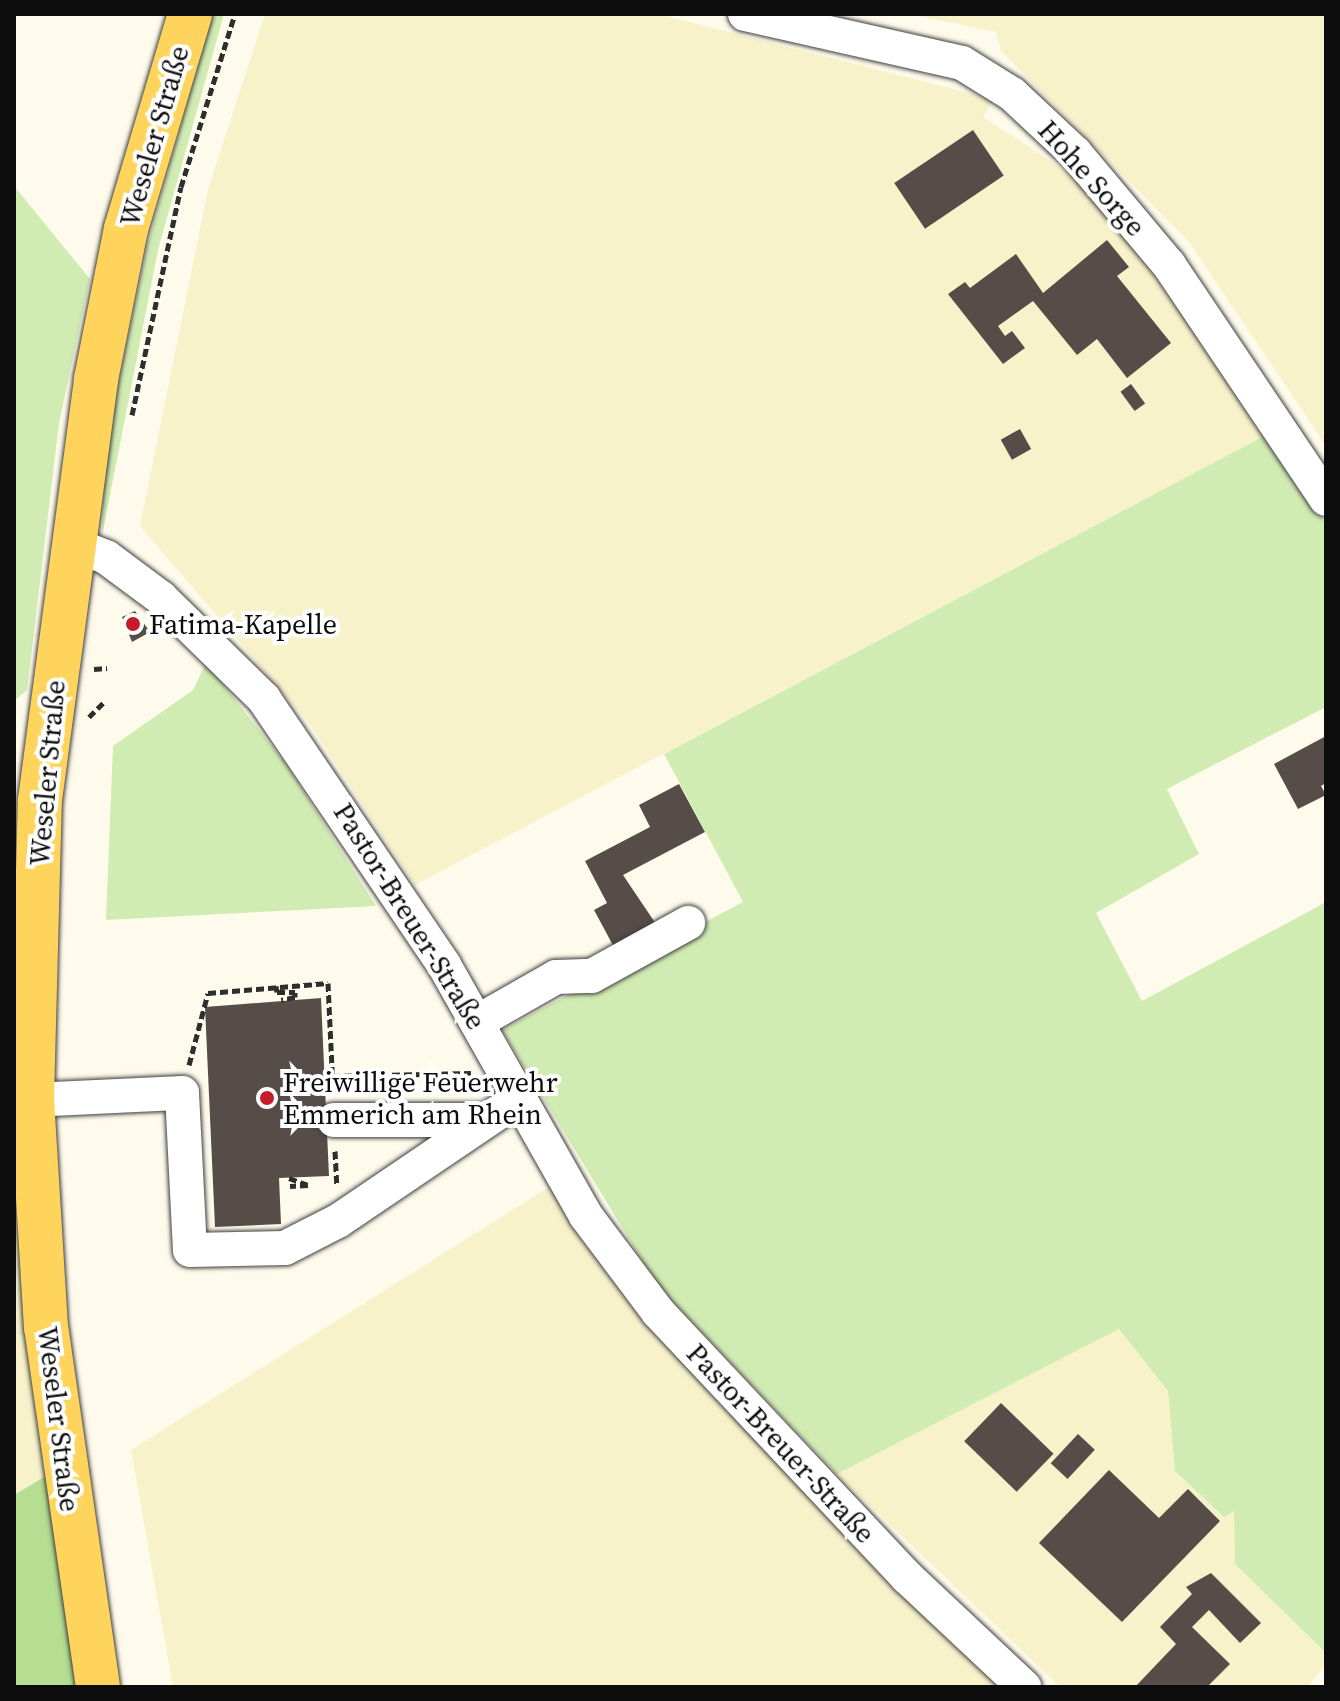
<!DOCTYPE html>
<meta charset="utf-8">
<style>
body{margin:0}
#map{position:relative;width:1340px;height:1701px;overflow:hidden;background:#fffbec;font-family:"Source Serif 4",serif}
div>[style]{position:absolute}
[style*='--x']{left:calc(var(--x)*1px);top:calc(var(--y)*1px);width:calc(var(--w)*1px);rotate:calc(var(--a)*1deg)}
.farmland>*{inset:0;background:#f7f2ca}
.green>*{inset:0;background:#d1ecb3}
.forest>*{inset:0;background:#b5de91}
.building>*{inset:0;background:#564d48;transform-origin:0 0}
.path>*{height:5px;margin-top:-2.5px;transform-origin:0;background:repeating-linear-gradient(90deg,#2e2e2e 0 8px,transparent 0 12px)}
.roads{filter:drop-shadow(0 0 2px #3f3f3f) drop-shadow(0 0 2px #3f3f3f)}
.minor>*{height:34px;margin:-17px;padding:0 17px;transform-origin:17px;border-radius:17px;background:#fff}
.major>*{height:44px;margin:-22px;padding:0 22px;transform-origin:22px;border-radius:22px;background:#ffd45c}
.dots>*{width:22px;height:22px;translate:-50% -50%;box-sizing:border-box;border:4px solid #fff;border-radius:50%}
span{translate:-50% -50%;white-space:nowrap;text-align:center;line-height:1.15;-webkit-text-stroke:8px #fff;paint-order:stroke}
.street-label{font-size:28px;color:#0c0c0c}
.poi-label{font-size:28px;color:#0c0c0c}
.left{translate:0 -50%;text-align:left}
.frame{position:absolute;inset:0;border:16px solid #0c0c0c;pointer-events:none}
</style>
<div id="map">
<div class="farmland">
<i style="clip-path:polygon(265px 14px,658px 14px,993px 99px,983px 117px,1066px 171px,1135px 239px,1264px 436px,415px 885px,309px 723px,140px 526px,208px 189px)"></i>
<i style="clip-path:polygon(908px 14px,1326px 14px,1326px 446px,1189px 242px,1001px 51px,996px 32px)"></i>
<i style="clip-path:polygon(549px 1187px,641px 1319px,915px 1597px,1013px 1687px,173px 1687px,131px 1450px)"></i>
<i style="clip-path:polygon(14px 1193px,46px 1476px,14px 1495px)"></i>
<i style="clip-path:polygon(1119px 1329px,1168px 1391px,1175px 1471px,1234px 1510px,1235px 1564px,1326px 1653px,1326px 1664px,1307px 1687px,1060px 1687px,837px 1474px)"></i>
</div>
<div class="green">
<i style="clip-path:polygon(212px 14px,224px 14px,158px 250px,102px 536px,105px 448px,147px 247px)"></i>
<i style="clip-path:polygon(14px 186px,90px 279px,59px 423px,27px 690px,14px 701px)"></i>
<i style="clip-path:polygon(1264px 436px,1326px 523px,1326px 707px,1167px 789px,1199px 854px,1096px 913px,1142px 1001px,1326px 902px,1326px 1653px,1235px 1564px,1234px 1511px,1224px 1517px,1175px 1471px,1168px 1391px,1119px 1329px,837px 1474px,657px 1285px,502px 1030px,743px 902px,664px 754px)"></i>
<i style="clip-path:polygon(206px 663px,286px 764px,376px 906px,106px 920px,113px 746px,193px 690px)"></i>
</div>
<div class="forest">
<i style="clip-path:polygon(46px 1476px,84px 1687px,14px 1687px,14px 1495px)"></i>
</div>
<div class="building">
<i style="left:973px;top:130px;width:55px;height:95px;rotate:56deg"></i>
<i style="clip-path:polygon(1107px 240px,1129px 267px,1117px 276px,1171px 343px,1127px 378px,1097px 339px,1077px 355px,1033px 301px,998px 326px,1005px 336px,1012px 331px,1025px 348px,1003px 364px,948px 294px,965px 282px,970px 288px,1016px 254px,1043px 293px)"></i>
<i style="left:1131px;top:384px;width:24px;height:13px;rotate:54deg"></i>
<i style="left:1020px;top:429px;width:23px;height:22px;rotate:61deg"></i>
<i style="clip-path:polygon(135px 611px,150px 632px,132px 642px,122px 617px)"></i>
<i style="clip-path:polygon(1326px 736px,1326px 783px,1321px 786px,1326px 795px,1298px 809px,1274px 764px)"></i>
<i style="clip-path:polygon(679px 784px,705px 832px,623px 875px,658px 927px,615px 949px,594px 910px,607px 903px,585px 861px,650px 827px,639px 805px)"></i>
<i style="clip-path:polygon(321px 998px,329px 1176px,279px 1178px,281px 1224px,215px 1227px,205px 1007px)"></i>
<i style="left:1001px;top:1403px;width:73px;height:53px;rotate:44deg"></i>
<i style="left:1078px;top:1434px;width:23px;height:40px;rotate:43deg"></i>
<i style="clip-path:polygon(1109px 1470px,1159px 1518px,1188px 1489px,1220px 1521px,1122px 1622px,1039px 1543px)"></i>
<i style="clip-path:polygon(1211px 1573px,1261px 1623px,1240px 1643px,1209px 1610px,1192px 1627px,1230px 1664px,1207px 1687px,1135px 1687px,1176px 1644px,1160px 1627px,1192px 1594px,1186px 1587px)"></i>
</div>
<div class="path">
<i style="--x:132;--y:415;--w:233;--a:-77.9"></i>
<i style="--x:181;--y:187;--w:181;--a:-72.7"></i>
<i style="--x:94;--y:669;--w:13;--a:-4"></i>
<i style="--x:89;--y:717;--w:23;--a:-45"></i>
<i style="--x:276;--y:986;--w:6;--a:81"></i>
<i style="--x:277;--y:992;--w:18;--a:0"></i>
<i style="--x:295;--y:992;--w:5;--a:90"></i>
<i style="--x:295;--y:997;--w:14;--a:168"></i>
<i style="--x:189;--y:1065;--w:74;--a:-75.2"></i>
<i style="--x:208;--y:993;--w:120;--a:-4.8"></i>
<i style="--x:328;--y:983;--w:106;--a:87.3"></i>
<i style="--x:332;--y:1076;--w:139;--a:-1.2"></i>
<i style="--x:335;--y:1151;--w:34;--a:87"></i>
<i style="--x:289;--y:1178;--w:20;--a:20"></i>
<i style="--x:308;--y:1185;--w:18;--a:177"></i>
</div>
<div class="roads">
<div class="minor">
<i style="--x:745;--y:14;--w:222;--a:12.7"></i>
<i style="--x:962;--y:63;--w:59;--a:31.8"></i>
<i style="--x:1012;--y:94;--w:86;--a:43.1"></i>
<i style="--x:1075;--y:153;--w:146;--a:50"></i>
<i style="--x:1169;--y:265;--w:282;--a:56.1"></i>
<i style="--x:71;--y:543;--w:38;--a:22"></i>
<i style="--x:106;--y:557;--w:69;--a:36.7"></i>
<i style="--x:161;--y:598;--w:144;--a:44.4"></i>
<i style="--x:264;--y:699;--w:321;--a:55.9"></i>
<i style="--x:444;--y:965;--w:288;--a:60.5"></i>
<i style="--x:586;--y:1216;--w:120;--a:53.1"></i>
<i style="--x:658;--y:1312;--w:364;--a:46.8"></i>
<i style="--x:907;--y:1577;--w:161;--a:43.2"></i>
<i style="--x:477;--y:1022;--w:91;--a:-29.7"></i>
<i style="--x:556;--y:977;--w:36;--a:-2"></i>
<i style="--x:592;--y:976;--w:110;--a:-28.9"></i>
<i style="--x:32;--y:1100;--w:150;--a:-2.7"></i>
<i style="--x:182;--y:1093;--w:157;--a:87.1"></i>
<i style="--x:190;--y:1250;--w:95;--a:-1.2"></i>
<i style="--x:285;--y:1248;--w:59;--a:-27"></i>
<i style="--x:338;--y:1221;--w:221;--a:-34.1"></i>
<i style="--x:334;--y:1120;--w:149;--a:0"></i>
</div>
<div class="major">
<i style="--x:98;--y:1687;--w:363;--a:-98.2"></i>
<i style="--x:46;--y:1328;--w:228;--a:-93.5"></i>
<i style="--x:32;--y:1100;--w:300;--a:-88.5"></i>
<i style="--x:40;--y:800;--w:425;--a:-82.4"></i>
<i style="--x:96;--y:379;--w:153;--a:-78.7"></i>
<i style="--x:126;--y:229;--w:224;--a:-73.4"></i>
</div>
</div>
<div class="dots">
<i style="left:133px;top:624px;background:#c51c27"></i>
<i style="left:267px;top:1098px;background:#c51c27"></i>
</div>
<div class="street-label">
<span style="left:154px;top:136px;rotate:-74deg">Weseler Straße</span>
<span style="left:1092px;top:178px;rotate:48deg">Hohe Sorge</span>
<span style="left:47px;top:773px;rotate:-85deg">Weseler Straße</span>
<span style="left:410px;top:916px;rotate:58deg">Pastor-Breuer-Straße</span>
<span style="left:59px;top:1419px;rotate:83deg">Weseler Straße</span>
<span style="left:781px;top:1443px;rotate:47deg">Pastor-Breuer-Straße</span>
</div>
<div class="poi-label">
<span class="left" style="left:149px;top:624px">Fatima-Kapelle</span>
<span class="left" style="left:283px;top:1098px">Freiwillige Feuerwehr<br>Emmerich am Rhein</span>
</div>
<div class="frame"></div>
</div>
